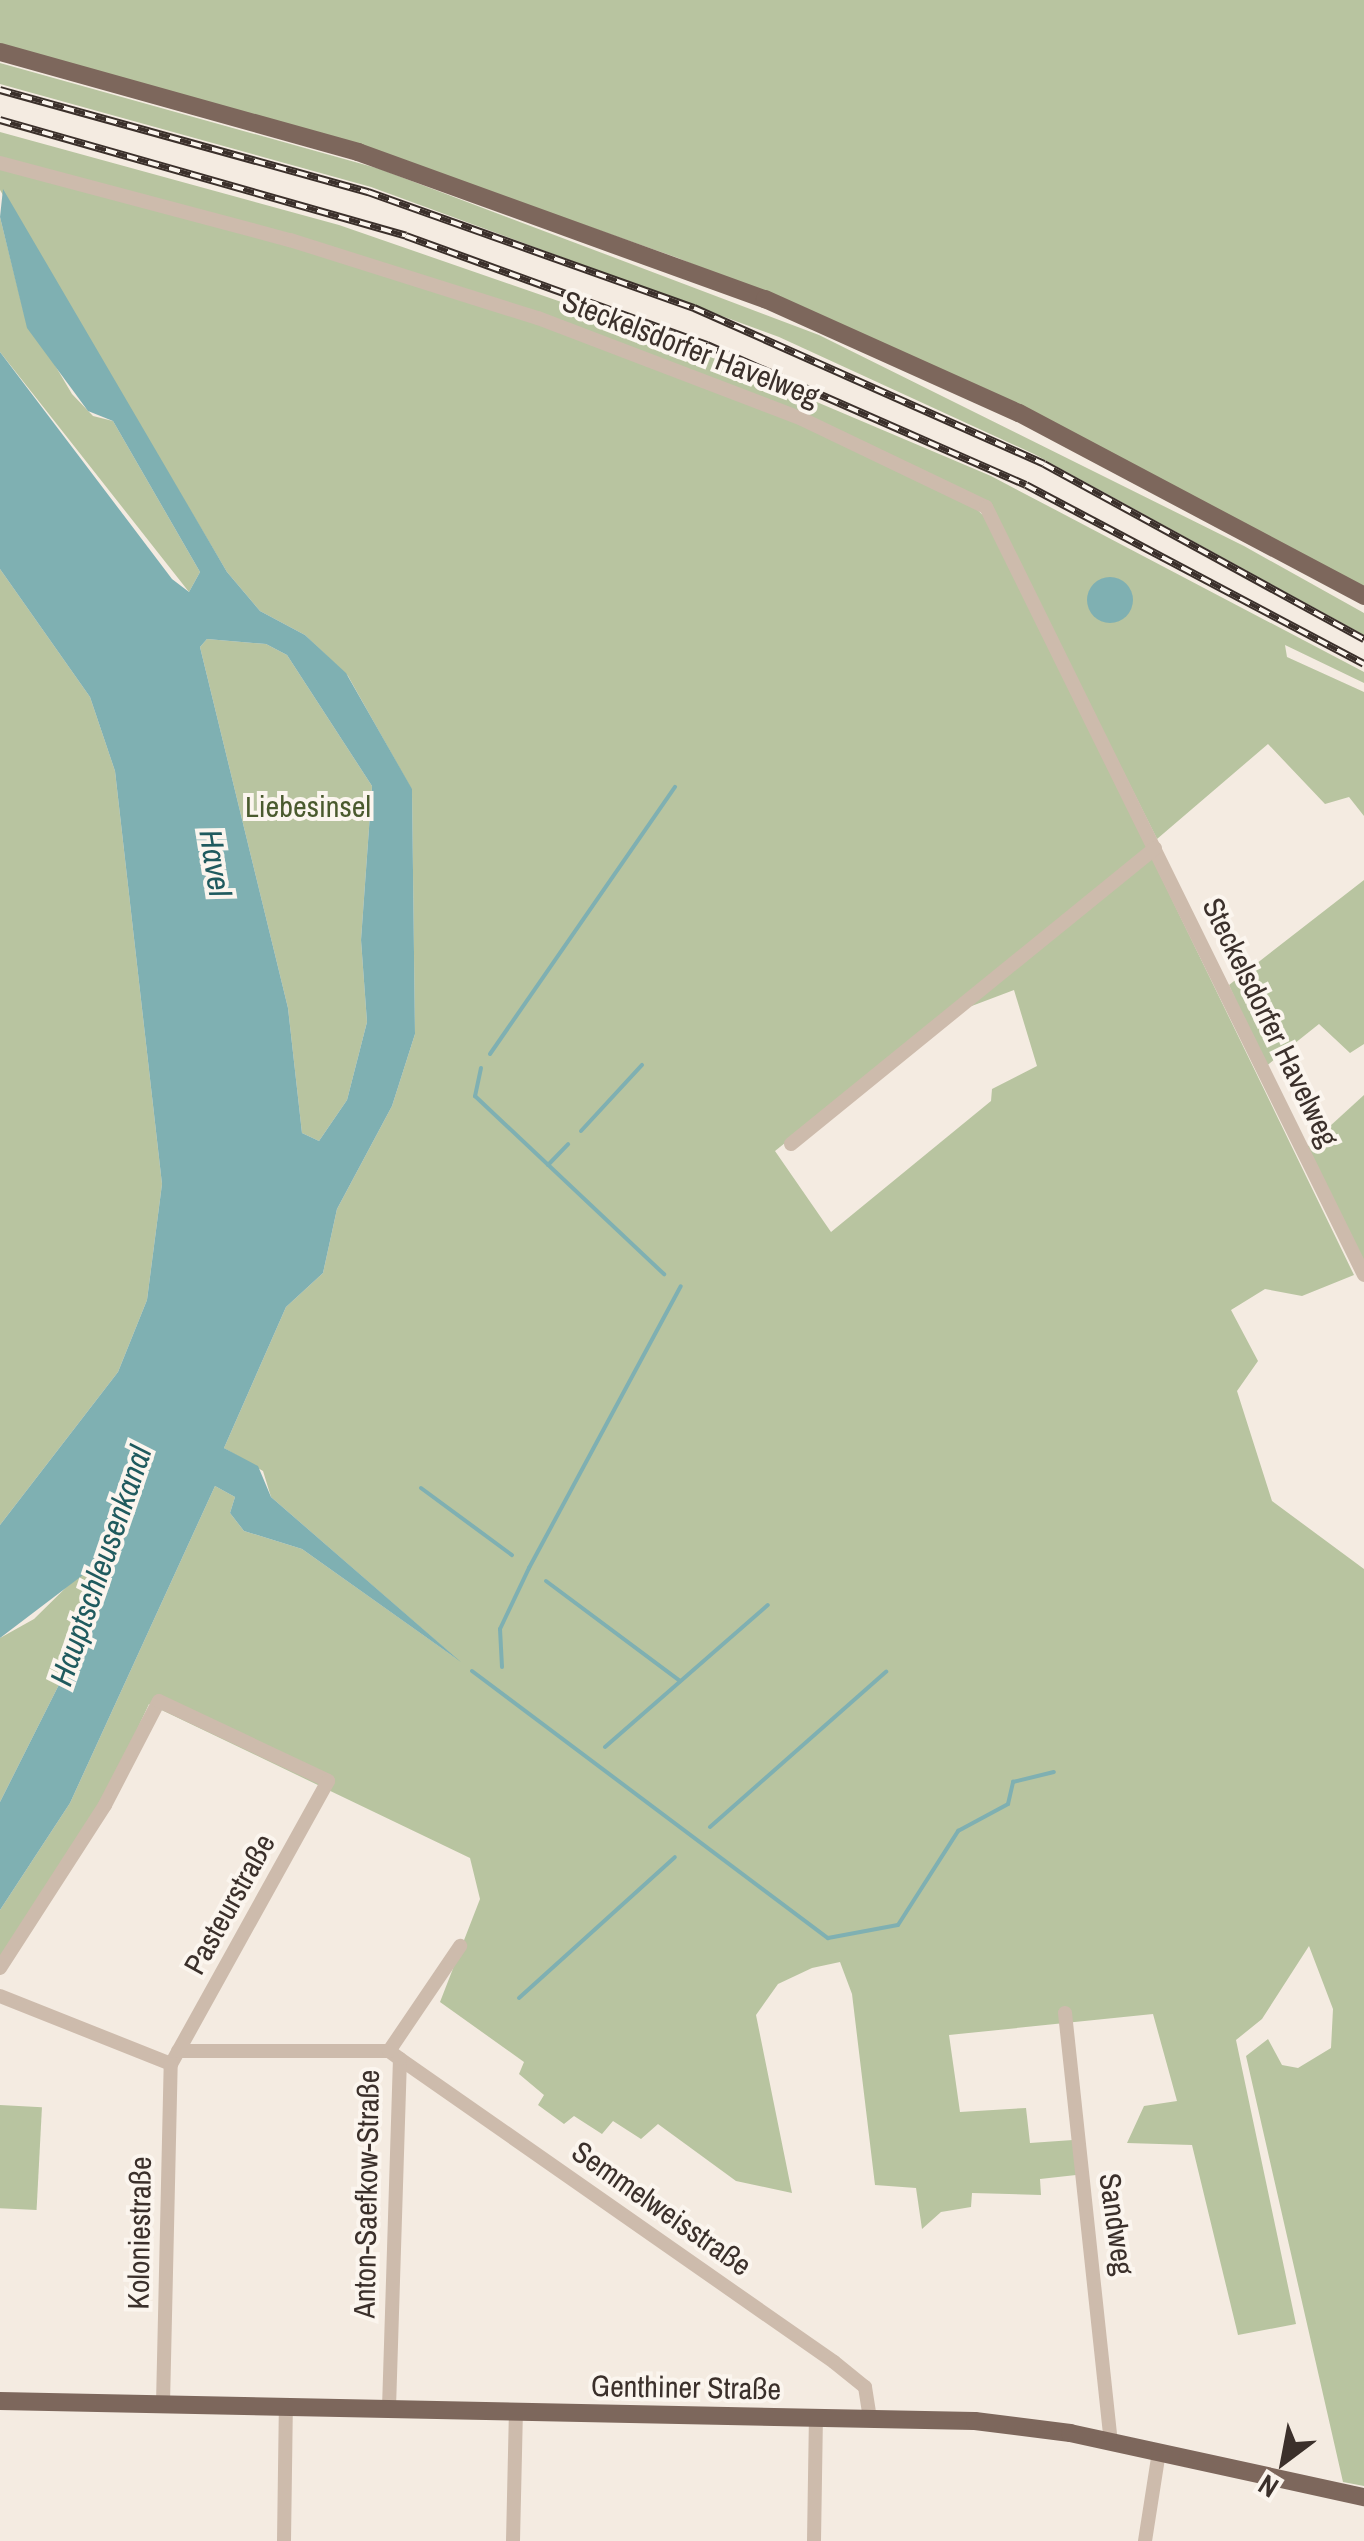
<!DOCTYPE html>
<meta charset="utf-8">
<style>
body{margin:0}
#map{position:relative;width:1364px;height:2541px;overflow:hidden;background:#f4ebe1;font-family:"Archivo Narrow",sans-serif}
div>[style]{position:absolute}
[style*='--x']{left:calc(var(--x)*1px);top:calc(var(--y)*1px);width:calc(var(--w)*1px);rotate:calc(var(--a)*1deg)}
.green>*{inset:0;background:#b8c4a0;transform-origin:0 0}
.water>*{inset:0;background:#7fb0b2}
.round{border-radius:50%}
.stream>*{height:4px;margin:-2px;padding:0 2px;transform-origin:2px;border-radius:2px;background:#7fb0b2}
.minor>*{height:14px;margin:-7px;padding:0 7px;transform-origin:7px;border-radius:7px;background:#cdbbac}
.major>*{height:18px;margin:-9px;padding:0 9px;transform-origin:9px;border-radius:9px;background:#7d675c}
.rail>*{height:8px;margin-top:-4px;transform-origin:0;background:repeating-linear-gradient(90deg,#fbf5ee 0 11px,#3b302b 0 22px);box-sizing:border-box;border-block:2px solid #3b302b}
span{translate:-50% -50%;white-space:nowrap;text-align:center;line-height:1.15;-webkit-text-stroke:8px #fbf5ee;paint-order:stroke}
.street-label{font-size:30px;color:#3b302b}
.park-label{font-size:30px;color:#4a5a2e}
.water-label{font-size:32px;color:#1f5a5e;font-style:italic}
.north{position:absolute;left:1234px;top:2411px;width:100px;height:100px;-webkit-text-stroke:8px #fbf5ee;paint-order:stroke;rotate:212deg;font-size:28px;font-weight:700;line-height:40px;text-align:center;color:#3b302b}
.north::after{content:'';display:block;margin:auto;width:35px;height:45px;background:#3b302b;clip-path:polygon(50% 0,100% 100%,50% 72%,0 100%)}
</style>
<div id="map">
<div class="green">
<i style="clip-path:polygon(0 0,1364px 0,1364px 589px,986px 389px,678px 258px,357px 145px,0 45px)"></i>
<i style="clip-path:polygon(0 63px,380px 169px,819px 335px,1244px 546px,1364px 613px,1364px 635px,1034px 454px,779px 337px,371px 187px,0 84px)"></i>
<i style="clip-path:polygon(evenodd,0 132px,339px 225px,671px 340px,991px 476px,1364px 672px,1364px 683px,1285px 645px,1287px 657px,1364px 692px,1364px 816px,1349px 797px,1325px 804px,1268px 744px,1157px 839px,988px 501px,834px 439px,967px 500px,988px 520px,1354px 1275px,1302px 1296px,1265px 1289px,1231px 1310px,1258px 1361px,1237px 1391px,1272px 1501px,1364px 1569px,1364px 2486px,1343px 2482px,1246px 2056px,1268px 2039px,1282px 2065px,1298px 2068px,1331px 2048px,1333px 2009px,1309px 1946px,1262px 2019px,1236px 2040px,1296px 2324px,1238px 2335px,1192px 2145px,1127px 2143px,1144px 2106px,1177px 2101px,1153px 2014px,949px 2035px,960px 2112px,1026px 2108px,1030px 2143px,1073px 2140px,1076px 2175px,1040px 2179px,1041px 2195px,972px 2193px,971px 2207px,941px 2212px,922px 2229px,916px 2188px,875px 2185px,852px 1994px,840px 1962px,812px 1968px,778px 1984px,756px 2015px,792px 2193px,736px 2181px,658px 2124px,641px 2139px,613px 2121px,602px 2134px,574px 2116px,564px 2124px,538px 2105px,544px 2095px,519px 2074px,524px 2062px,440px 2002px,480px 1899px,470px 1858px,149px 1704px,106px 1796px,0 1964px,0 1910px,70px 1803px,215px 1486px,235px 1497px,230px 1513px,244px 1531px,302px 1549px,457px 1659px,271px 1497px,263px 1471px,224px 1448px,286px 1307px,323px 1273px,337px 1209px,392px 1106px,415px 1034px,412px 790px,348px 676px,305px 635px,260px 611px,227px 572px,0 190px,0 132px,1014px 990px,1037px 1066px,992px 1089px,991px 1101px,831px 1232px,775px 1151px,940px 1018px,1014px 990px)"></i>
<i style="clip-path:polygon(0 217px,24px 313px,72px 394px,93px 416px,113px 421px,200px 572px,189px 592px,0 352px)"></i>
<i style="clip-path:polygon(0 569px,90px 697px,115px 771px,162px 1184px,147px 1300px,118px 1372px,0 1525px)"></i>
<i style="clip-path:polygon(207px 639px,266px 644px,287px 655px,372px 786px,361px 940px,367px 1022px,347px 1100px,319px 1141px,302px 1133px,288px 1008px,200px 647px)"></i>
<i style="clip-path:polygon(1364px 880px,1364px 1044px,1350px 1053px,1319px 1024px,1265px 1067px,1229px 985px)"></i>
<i style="clip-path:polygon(1364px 1095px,1364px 1263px,1306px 1148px)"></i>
<i style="clip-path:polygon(95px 1559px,104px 1559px,100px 1603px,0 1802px,0 1638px,34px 1619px)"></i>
<i style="left:0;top:2105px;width:42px;height:103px;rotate:3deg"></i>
</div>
<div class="water">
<i style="clip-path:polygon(evenodd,3px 189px,227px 572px,260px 611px,305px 635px,346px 673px,412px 789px,415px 1034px,392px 1106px,337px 1209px,323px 1273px,286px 1307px,224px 1448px,258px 1466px,271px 1497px,461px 1662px,302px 1549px,244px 1531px,230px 1513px,235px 1497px,215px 1486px,70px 1803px,0 1910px,0 1802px,100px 1603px,104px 1559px,0 1638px,0 1525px,118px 1372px,147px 1300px,162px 1184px,115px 771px,90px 697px,0 569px,0 352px,172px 579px,189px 592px,200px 572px,113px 421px,88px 411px,27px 328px,0 217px,3px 189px,207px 639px,266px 644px,287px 655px,372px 786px,361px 940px,367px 1022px,347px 1100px,319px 1141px,302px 1133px,288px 1008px,200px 647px,207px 639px)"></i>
<i class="round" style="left:1087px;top:577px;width:46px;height:46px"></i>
</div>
<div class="stream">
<i style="--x:490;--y:1054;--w:325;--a:-55.3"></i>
<i style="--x:481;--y:1068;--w:29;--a:102"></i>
<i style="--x:475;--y:1096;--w:260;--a:43.3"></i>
<i style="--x:581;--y:1131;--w:90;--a:-47.3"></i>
<i style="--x:548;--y:1165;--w:29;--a:-46"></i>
<i style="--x:421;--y:1488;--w:113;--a:36.4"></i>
<i style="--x:546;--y:1581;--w:167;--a:36.7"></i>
<i style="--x:502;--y:1667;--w:38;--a:-93"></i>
<i style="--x:500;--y:1629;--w:68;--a:-64.6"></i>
<i style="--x:529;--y:1568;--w:320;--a:-61.7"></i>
<i style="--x:472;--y:1671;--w:445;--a:36.9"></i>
<i style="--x:828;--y:1938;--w:71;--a:-10.5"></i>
<i style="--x:898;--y:1925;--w:112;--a:-57.4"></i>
<i style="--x:958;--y:1831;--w:57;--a:-28.4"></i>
<i style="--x:1008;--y:1804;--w:23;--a:-77"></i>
<i style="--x:1013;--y:1782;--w:42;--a:-13.7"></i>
<i style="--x:605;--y:1747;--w:216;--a:-41.1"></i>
<i style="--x:710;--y:1827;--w:235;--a:-41.4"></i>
<i style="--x:519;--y:1998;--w:210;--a:-42.1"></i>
</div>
<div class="minor">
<i style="--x:0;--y:163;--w:300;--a:14.9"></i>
<i style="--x:290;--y:240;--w:260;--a:17.5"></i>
<i style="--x:538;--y:318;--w:283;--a:20.9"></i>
<i style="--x:802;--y:419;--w:204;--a:25.6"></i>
<i style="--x:986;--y:507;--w:856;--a:63.79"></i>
<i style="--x:791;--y:1144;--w:469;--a:-39.1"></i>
<i style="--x:0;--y:1968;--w:194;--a:-57.2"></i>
<i style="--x:105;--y:1805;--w:117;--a:-62.6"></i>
<i style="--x:159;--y:1701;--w:187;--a:25.3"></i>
<i style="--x:328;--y:1781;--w:324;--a:119"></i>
<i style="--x:171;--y:2064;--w:184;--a:-158.3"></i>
<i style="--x:1065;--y:2013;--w:431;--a:83.9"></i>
<i style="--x:178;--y:2051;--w:211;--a:0"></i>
<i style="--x:400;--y:2059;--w:529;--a:34.92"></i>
<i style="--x:834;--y:2362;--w:40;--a:39"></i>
<i style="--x:865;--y:2387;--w:30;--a:81"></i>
<i style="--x:163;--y:2404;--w:340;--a:-88.7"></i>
<i style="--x:389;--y:2408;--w:349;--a:-88.2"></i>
<i style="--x:400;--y:2059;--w:14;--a:-144"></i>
<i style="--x:389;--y:2051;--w:127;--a:-55.9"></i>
<i style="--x:284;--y:2541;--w:135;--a:-89.2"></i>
<i style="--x:513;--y:2541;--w:130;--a:-88.7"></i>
<i style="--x:814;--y:2541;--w:124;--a:-89.1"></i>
<i style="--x:1145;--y:2541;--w:90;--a:-81.1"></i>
</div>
<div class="major">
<i style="--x:0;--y:52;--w:372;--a:15.6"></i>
<i style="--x:358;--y:152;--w:433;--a:19.9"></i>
<i style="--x:765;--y:299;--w:278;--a:24.2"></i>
<i style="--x:1019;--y:413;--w:391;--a:27.9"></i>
<i style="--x:0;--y:2401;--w:975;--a:1.18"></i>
<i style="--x:975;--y:2421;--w:96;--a:7.2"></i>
<i style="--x:1070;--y:2433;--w:301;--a:12.3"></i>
</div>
<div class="rail">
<i style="--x:0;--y:90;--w:382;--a:15.5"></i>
<i style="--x:368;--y:192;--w:346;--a:19.6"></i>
<i style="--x:694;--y:308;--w:383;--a:24"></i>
<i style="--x:1044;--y:464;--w:365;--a:28.7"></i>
<i style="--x:0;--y:120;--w:422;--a:15.9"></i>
<i style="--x:406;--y:236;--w:320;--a:19.9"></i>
<i style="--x:707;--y:345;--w:348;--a:23.7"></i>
<i style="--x:1026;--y:485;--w:382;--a:27.9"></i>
</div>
<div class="street-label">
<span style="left:691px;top:348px;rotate:21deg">Steckelsdorfer Havelweg</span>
<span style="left:1271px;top:1022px;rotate:64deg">Steckelsdorfer Havelweg</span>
<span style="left:229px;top:1904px;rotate:-61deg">Pasteurstraße</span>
<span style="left:366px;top:2194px;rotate:-89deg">Anton-Saefkow-Straße</span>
<span style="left:662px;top:2208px;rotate:35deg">Semmelweisstraße</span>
<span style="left:1117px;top:2224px;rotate:82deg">Sandweg</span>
<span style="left:139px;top:2233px;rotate:-89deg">Koloniestraße</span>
<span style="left:686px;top:2387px;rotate:1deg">Genthiner Straße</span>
</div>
<div class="park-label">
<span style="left:308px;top:806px">Liebesinsel</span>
</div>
<div class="water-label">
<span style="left:215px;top:863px;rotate:81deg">Havel</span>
<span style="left:101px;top:1566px;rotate:-71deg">Hauptschleusenkanal</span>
</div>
<div class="north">N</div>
</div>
